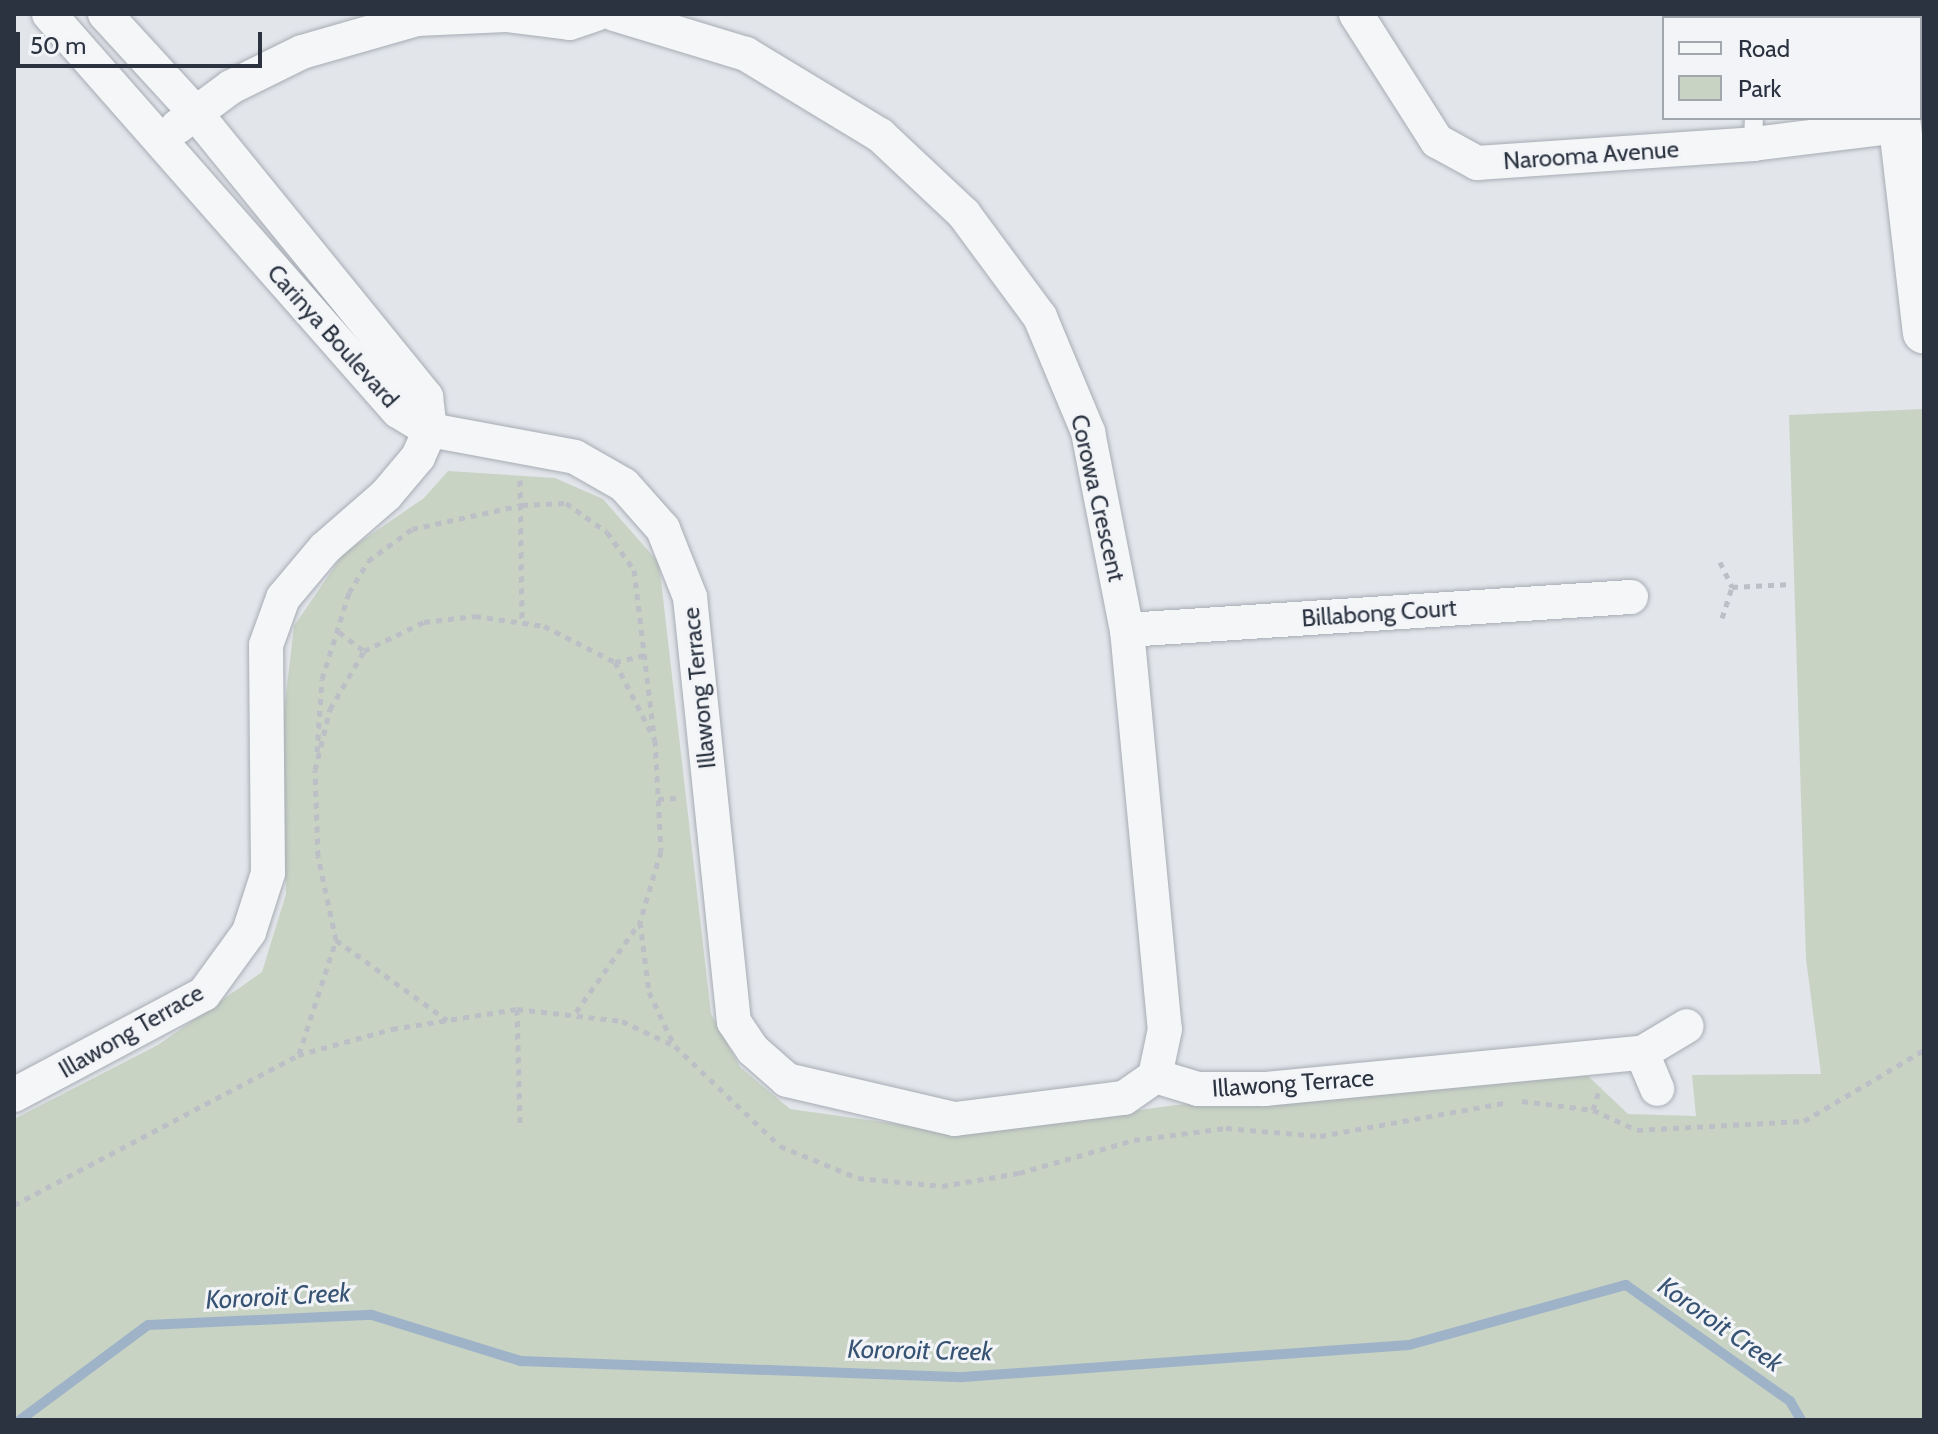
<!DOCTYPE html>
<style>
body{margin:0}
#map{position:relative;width:1938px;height:1434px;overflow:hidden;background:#e2e5ea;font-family:Cabin,sans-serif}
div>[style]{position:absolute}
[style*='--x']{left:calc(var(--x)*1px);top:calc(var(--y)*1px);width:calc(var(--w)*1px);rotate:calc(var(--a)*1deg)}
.green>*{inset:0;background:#c8d3c4}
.stream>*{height:10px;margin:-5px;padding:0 5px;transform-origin:5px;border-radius:5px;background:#9fb3c8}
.path>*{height:5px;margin-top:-2.5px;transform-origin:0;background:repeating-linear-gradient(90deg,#bcbfc5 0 6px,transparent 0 12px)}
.roads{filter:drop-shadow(0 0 2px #a7acb4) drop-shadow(0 0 2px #a7acb4)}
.service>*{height:18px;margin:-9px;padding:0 9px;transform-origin:9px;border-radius:9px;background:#f5f6f8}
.minor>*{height:34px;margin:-17px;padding:0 17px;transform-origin:17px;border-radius:17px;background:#f5f6f8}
.tertiary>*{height:42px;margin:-21px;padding:0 21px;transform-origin:21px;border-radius:21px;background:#f5f6f8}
span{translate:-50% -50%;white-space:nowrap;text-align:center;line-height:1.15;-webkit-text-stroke:6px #f2f4f7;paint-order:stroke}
.street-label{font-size:24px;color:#2b3341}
.water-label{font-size:26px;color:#375373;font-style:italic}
.frame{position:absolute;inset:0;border:16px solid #2b3341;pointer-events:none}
.legend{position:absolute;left:1662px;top:16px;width:260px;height:104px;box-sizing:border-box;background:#f2f4f7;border:2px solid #a2a7ae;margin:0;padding:10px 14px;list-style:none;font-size:24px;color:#2b3341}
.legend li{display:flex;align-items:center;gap:16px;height:40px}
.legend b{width:40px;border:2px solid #a2a7ae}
.scale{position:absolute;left:16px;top:32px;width:246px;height:36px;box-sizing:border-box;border:4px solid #2b3341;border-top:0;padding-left:10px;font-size:24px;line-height:28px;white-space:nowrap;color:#2b3341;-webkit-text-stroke:6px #f2f4f7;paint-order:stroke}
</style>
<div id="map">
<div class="green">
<i style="clip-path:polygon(1924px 409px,1924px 1420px,14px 1420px,14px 1119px,158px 1045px,262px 972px,286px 894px,281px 737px,294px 626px,344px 553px,424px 498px,448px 471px,555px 478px,603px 499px,659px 563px,711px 1014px,740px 1067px,790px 1109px,967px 1134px,1176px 1105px,1588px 1076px,1628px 1114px,1696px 1116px,1692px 1075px,1821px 1074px,1806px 959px,1789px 415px)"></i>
</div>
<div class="stream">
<i style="--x:20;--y:1420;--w:159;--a:-36.6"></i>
<i style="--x:148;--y:1325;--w:224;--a:-2.6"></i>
<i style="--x:372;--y:1315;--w:156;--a:17.2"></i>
<i style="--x:521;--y:1361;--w:442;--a:2.1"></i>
<i style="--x:963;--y:1377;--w:447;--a:-4.1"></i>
<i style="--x:1409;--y:1345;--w:225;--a:-15.5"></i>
<i style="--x:1626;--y:1285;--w:201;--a:35.3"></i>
<i style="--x:1790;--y:1401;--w:22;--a:60"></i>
</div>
<div class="path">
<i style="--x:520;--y:480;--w:143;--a:89.2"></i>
<i style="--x:1720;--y:562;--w:28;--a:64"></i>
<i style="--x:1722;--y:618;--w:33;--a:-72"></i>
<i style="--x:1732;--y:587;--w:59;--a:-2.9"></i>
<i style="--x:339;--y:632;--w:31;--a:37"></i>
<i style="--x:615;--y:662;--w:31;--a:-13"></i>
<i style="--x:317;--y:752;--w:73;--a:-86.1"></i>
<i style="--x:322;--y:679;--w:90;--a:-72.6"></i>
<i style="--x:349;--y:593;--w:37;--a:-59"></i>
<i style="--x:368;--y:561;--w:54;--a:-36"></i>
<i style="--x:412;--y:529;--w:113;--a:-12.3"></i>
<i style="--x:522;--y:505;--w:44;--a:-2.6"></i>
<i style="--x:566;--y:503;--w:50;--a:35.3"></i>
<i style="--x:607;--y:532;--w:47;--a:54.6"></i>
<i style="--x:634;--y:570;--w:166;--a:83.1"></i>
<i style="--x:658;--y:799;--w:19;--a:-3"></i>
<i style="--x:336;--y:940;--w:86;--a:-102.1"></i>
<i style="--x:318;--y:856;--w:86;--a:-92"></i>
<i style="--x:315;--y:770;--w:63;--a:-76.2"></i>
<i style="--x:330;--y:709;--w:67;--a:-59.6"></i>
<i style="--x:364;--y:651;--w:67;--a:-25.8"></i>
<i style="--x:424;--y:622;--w:51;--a:-6.7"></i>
<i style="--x:475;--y:616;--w:70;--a:8.2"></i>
<i style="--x:544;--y:626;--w:80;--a:26.9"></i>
<i style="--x:615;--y:662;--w:88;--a:62.9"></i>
<i style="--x:655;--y:740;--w:111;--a:86.9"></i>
<i style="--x:661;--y:851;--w:74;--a:106.5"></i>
<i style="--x:517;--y:1009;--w:114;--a:88.5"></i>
<i style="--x:576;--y:1012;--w:110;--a:-54.6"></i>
<i style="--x:640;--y:922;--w:71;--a:82.7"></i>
<i style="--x:649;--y:992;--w:59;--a:64.7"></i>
<i style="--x:299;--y:1054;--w:120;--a:-72"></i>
<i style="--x:336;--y:940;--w:137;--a:35.8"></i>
<i style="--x:1522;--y:1101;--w:72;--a:7.2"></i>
<i style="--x:1593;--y:1110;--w:48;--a:24.4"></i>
<i style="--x:1637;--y:1130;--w:167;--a:-3.1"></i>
<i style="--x:1804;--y:1121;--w:139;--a:-30.6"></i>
<i style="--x:1593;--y:1110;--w:24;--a:-73"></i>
<i style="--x:14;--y:1205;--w:321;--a:-27.8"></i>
<i style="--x:298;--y:1055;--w:98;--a:-15.5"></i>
<i style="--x:392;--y:1029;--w:127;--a:-9.1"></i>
<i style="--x:517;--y:1009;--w:106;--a:6.5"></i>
<i style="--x:622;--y:1021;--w:59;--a:25.3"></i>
<i style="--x:675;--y:1046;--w:145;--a:43.6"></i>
<i style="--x:780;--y:1146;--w:84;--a:22.3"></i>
<i style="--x:858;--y:1178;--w:84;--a:5.4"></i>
<i style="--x:942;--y:1186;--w:78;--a:-9.6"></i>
<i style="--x:1019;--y:1173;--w:120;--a:-16"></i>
<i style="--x:1134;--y:1140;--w:93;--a:-7.4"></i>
<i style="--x:1226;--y:1128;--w:94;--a:4.9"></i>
<i style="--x:1320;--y:1136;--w:187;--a:-10.2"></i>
</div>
<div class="roads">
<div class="service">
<i style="--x:1760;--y:18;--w:4;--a:-90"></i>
<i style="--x:1753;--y:144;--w:26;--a:-88"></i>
</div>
<div class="minor">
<i style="--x:49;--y:14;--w:529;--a:48.68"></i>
<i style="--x:398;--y:411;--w:37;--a:31"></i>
<i style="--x:105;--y:14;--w:130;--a:47.5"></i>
<i style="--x:193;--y:110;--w:370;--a:50.9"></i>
<i style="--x:426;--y:397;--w:33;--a:83"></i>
<i style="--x:614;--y:14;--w:138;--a:16.9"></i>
<i style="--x:746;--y:54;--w:157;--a:31.2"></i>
<i style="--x:880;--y:135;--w:115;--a:43.2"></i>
<i style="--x:964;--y:214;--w:128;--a:53.6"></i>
<i style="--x:1040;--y:317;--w:125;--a:67.3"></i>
<i style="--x:1088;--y:432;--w:202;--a:78.9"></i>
<i style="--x:1127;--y:630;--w:401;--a:84.6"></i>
<i style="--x:1165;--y:1029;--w:48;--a:102"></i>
<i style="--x:1356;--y:14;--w:151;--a:57.5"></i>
<i style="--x:1437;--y:141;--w:46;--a:28.8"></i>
<i style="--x:1477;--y:163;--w:277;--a:-3.9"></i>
<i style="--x:1753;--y:144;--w:148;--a:-7"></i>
<i style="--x:177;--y:127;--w:67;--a:-36.5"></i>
<i style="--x:231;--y:87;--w:79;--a:-26.2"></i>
<i style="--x:302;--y:52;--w:120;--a:-16"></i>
<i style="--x:417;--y:19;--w:89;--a:-2.6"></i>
<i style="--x:506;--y:15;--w:64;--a:7.1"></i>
<i style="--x:570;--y:23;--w:28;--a:-19"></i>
<i style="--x:1127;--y:630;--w:505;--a:-3.75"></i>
<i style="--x:1642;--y:1053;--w:39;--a:67"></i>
<i style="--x:14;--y:1095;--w:215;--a:-28"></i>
<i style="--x:204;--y:994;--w:77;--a:-54"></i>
<i style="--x:249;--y:932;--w:62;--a:-72.1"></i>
<i style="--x:268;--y:873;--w:228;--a:-90.5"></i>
<i style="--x:266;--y:645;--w:50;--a:-70.1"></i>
<i style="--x:283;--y:598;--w:65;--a:-50"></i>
<i style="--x:325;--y:548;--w:81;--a:-41"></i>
<i style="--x:386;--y:495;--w:50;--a:-49.9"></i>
<i style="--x:418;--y:457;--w:30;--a:-66"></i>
<i style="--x:430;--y:430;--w:147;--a:10.5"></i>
<i style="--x:575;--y:457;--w:56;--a:29.7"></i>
<i style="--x:624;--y:485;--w:59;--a:48.4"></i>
<i style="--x:663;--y:529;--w:73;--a:68.3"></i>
<i style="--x:690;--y:597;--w:427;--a:84.1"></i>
<i style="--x:734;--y:1022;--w:34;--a:56"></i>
<i style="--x:753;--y:1050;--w:45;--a:41.4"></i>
<i style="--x:787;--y:1080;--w:172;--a:13.1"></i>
<i style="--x:955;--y:1119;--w:170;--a:-7.1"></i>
<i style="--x:1124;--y:1098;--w:38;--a:-35"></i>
<i style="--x:1155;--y:1076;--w:45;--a:16.8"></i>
<i style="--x:1198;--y:1089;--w:67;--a:0"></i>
<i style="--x:1265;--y:1089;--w:379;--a:-5.5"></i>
<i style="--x:1642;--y:1053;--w:52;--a:-31"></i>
</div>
<div class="tertiary">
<i style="--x:1894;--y:14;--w:4;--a:76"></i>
<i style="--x:1899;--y:118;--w:216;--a:83.4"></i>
</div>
</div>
<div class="street-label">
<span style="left:1591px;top:155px;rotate:-4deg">Narooma Avenue</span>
<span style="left:333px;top:336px;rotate:48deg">Carinya Boulevard</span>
<span style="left:1098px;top:498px;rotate:77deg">Corowa Crescent</span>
<span style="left:1379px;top:613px;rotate:-4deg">Billabong Court</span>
<span style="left:699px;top:688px;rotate:-96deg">Illawong Terrace</span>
<span style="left:131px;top:1031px;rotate:-30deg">Illawong Terrace</span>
<span style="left:1293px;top:1083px;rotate:-4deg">Illawong Terrace</span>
</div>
<div class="water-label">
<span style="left:278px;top:1297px;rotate:-3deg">Kororoit Creek</span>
<span style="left:1720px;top:1325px;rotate:35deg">Kororoit Creek</span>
<span style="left:920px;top:1351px;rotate:1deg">Kororoit Creek</span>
</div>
<div class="frame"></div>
<ul class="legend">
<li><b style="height:10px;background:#f5f6f8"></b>Road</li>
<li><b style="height:22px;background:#c8d3c4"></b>Park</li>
</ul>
<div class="scale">50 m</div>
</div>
